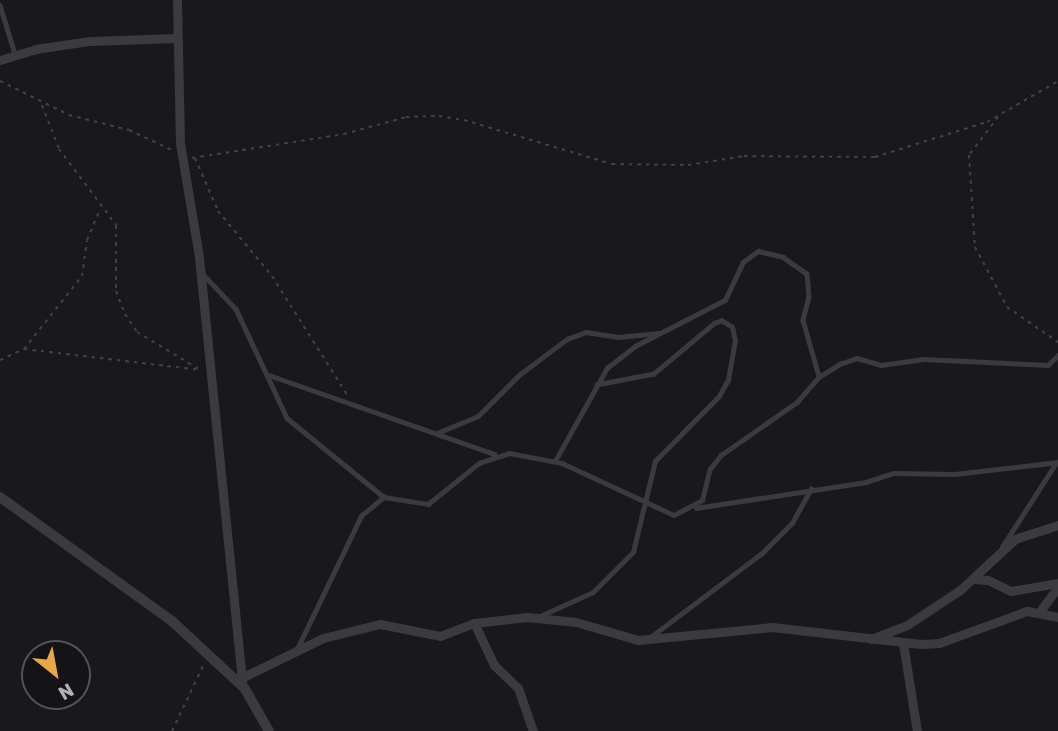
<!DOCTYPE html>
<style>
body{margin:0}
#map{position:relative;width:1058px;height:731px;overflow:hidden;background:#19191b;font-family:Rubik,sans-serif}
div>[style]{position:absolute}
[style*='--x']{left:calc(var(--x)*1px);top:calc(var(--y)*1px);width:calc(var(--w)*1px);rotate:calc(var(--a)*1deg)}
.path>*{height:2px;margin-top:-1px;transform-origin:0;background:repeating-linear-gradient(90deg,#404247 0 3.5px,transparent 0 8.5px)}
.service>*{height:4.5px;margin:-2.25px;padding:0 2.25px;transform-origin:2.25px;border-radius:2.25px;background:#3a3b40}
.minor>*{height:9px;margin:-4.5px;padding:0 4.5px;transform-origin:4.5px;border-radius:4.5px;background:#3a3b40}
.tertiary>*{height:10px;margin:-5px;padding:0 5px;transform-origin:5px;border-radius:5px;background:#3a3b40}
span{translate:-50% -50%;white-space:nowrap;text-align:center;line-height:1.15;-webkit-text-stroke:7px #141416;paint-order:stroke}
.north{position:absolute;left:21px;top:640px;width:70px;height:70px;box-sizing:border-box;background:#141416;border:2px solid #515358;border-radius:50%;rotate:149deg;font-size:19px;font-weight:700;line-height:28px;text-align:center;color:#acb1ba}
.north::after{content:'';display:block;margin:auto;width:24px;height:32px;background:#e6a946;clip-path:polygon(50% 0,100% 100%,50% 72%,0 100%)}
</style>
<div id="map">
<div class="path">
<i style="--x:0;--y:81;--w:77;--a:26.2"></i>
<i style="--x:69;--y:115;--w:62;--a:14"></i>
<i style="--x:129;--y:130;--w:47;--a:24.9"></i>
<i style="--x:42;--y:105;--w:47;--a:68.9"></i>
<i style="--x:59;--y:149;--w:95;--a:53.1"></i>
<i style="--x:116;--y:225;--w:66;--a:90"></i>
<i style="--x:116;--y:291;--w:25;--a:69"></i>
<i style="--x:125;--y:314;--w:22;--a:56"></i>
<i style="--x:137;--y:332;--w:74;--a:31.1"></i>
<i style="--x:998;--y:117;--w:48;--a:127.3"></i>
<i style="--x:969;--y:155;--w:92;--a:86.3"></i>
<i style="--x:975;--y:247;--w:68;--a:61.9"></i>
<i style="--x:1007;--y:307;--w:62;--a:34.5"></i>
<i style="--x:192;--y:158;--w:154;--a:-9"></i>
<i style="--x:344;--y:134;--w:64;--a:-15.3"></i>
<i style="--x:406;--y:117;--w:33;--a:-2"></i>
<i style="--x:439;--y:116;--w:25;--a:9"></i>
<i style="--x:464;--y:120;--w:154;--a:16.6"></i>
<i style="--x:612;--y:164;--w:76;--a:0.8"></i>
<i style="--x:688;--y:165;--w:57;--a:-9.1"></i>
<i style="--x:744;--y:156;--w:131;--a:0.4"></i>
<i style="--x:875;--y:157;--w:117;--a:-17.4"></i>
<i style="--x:987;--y:122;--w:82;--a:-30"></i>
<i style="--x:195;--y:158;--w:58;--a:66.5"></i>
<i style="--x:218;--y:211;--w:85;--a:50.3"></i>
<i style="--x:272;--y:276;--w:142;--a:57.7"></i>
<i style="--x:24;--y:349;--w:93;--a:-51.5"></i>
<i style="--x:82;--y:276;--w:36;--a:-82"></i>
<i style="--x:87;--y:240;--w:33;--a:-67"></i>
<i style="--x:0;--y:360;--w:26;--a:-25"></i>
<i style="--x:24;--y:349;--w:176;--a:6.8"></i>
<i style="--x:172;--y:731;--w:72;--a:-64.5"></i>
</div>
<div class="service">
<i style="--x:0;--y:5;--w:51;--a:73"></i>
<i style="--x:202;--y:273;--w:50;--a:46.6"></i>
<i style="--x:236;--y:309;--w:120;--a:64.9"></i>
<i style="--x:287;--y:418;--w:125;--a:39.2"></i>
<i style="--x:266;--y:374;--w:242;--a:19.3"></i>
<i style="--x:437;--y:433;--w:44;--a:-22.5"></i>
<i style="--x:478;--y:416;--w:58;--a:-45"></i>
<i style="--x:519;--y:375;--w:60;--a:-36.9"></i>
<i style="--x:567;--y:339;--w:20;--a:-20"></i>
<i style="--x:586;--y:332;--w:32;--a:9"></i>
<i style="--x:618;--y:337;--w:41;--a:-5.6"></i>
<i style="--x:555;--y:461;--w:107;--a:-60.8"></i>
<i style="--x:607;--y:368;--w:36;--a:-38"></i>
<i style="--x:635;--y:346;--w:101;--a:-27.1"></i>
<i style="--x:725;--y:300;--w:42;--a:-64.7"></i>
<i style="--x:743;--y:262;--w:19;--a:-36"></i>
<i style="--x:758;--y:251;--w:26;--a:13"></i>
<i style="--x:783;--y:257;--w:29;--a:35"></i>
<i style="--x:807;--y:274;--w:23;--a:85"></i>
<i style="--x:809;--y:297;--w:24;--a:105"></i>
<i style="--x:803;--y:320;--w:58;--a:74.1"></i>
<i style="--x:696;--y:508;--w:172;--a:-8.7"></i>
<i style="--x:866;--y:482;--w:28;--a:-18"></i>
<i style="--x:893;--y:473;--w:62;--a:0.9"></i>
<i style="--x:955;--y:474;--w:104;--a:-6.6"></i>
<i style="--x:1002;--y:547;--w:100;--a:-57.3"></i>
<i style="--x:538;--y:617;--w:60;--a:-24.4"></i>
<i style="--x:593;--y:592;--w:57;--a:-45"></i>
<i style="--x:633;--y:552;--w:94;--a:-76.4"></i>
<i style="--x:655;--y:461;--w:91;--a:-45.4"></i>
<i style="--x:719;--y:396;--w:18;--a:-61"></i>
<i style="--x:728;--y:380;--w:40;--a:-80"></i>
<i style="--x:735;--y:341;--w:14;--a:-102"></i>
<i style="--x:732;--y:327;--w:12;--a:-149"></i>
<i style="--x:722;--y:321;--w:7;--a:164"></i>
<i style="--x:715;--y:323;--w:80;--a:140.1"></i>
<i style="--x:654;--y:374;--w:58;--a:169.1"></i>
<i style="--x:653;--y:635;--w:135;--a:-36.9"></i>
<i style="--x:761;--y:554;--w:44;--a:-45"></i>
<i style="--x:792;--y:523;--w:39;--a:-61"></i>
<i style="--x:297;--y:649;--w:148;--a:-64.3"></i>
<i style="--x:361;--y:516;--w:30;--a:-40"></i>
<i style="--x:384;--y:497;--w:45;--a:9"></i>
<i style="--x:428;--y:504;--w:65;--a:-38.8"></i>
<i style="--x:479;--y:463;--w:32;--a:-18"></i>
<i style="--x:509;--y:453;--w:54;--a:10.7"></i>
<i style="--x:562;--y:463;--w:123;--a:24.9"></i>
<i style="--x:674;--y:515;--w:32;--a:-28"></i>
<i style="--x:702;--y:500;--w:32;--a:-76"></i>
<i style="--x:710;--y:469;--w:18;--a:-52"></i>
<i style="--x:721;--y:455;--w:93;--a:-34.9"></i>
<i style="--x:797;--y:402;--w:33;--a:-49"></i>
<i style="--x:819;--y:377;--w:25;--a:-32"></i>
<i style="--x:840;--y:364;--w:18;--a:-19"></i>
<i style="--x:857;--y:358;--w:25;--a:16"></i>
<i style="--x:881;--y:365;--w:43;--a:-7.9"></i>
<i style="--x:924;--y:359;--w:124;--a:2.8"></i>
<i style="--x:1048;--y:365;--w:14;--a:-45"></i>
</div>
<div class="minor">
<i style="--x:177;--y:0;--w:143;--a:88.8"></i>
<i style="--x:180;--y:143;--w:116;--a:80.5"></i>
<i style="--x:199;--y:257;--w:427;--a:84.2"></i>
<i style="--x:0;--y:60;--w:37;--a:-17"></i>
<i style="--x:35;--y:49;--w:56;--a:-8.3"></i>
<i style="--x:90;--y:41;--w:87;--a:-2"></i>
<i style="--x:973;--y:579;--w:15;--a:4"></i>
<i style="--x:988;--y:580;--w:25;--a:26"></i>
<i style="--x:1011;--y:591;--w:48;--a:-9.7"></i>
<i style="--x:1040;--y:611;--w:30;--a:-53"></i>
<i style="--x:474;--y:623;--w:47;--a:64.5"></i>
<i style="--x:494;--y:665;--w:33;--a:44"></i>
<i style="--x:518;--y:688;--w:46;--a:70.8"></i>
<i style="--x:871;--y:639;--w:39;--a:-21"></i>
<i style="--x:907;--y:625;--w:64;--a:-33.4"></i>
<i style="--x:960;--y:590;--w:75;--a:-42.8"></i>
<i style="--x:1015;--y:539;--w:45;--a:-18"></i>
<i style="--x:903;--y:643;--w:89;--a:81"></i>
<i style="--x:241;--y:678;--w:91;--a:-26"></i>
<i style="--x:323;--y:638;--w:59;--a:-13.8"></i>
<i style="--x:380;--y:624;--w:61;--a:11.3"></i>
<i style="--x:440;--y:636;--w:36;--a:-21"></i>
<i style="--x:474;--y:623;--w:53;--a:-6.5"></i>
<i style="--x:527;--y:617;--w:49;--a:5.8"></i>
<i style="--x:576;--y:622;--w:65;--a:16.2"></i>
<i style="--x:638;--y:640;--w:135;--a:-5.5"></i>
<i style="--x:772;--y:627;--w:150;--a:6.5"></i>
<i style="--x:921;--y:644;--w:18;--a:-3"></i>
<i style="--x:939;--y:643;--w:94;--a:-20"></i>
<i style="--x:1027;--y:611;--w:32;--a:11"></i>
</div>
<div class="tertiary">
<i style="--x:0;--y:497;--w:213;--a:35.8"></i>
<i style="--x:173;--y:622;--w:98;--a:42.9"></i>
<i style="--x:245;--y:689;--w:48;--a:60.3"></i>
</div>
<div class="north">N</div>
</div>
